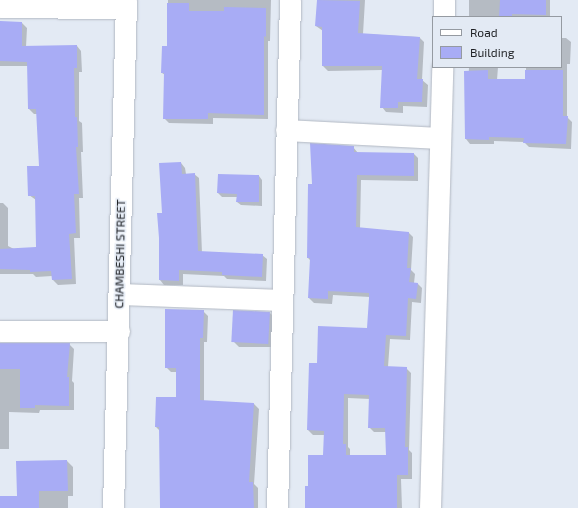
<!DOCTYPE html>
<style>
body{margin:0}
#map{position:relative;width:578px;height:508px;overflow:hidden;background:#e3eaf4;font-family:"Exo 2",sans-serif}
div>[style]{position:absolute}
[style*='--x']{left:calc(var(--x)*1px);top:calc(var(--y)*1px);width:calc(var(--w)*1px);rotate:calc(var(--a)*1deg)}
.shadow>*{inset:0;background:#0003;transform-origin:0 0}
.building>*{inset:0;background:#a8acf5;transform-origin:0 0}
.roads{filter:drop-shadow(0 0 1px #b2b8c2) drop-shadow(0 0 1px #b2b8c2)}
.minor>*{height:21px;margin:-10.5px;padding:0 10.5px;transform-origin:10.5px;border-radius:10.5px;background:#fff}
span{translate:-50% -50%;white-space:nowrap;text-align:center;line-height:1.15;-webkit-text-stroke:3px #e3eaf4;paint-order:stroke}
.street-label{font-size:12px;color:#1f2125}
.legend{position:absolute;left:432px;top:16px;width:130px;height:52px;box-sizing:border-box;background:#e3eaf4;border:1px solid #959aa1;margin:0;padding:5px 7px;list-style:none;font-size:12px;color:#1f2125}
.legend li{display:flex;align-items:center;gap:8px;height:20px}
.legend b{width:20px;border:1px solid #959aa1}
</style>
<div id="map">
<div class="shadow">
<i style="clip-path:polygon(168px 0,271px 0,270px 41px,268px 41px,268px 119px,213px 118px,213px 124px,169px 123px,164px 118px,165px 75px,162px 73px,168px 47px)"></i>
<i style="clip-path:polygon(318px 0,365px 0,363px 34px,419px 37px,424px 42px,422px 80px,428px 85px,427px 107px,403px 106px,403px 113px,386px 112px,382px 107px,382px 70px,328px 71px,323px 66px,323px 31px,316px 26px)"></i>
<i style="left:469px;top:0;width:81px;height:17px"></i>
<i style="clip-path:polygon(0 22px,22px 23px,27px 28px,26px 47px,77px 46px,81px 51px,82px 72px,79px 72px,79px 121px,82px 123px,83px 152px,81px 152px,83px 198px,79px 198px,80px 238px,74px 238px,76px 284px,58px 285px,53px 280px,52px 276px,36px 277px,33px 274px,0 274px,0 203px,3px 203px,8px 208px,8px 246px,14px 249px,37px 248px,36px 200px,29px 195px,40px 167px,37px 114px,34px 114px,29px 109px,28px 66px,0 66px)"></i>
<i style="clip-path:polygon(561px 38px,566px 38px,571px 42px,570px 64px,567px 64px,567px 117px,572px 122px,571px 149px,529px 147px,524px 142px,494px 141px,494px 144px,470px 144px,466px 139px,469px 67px,498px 67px,497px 80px,526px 80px,526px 67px,561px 67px)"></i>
<i style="clip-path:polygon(evenodd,353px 147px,358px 153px,414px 154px,418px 158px,418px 181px,361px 180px,360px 229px,409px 233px,413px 237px,411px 270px,415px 274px,414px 283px,418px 284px,422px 288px,421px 303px,412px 302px,410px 340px,390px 339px,388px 367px,406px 368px,411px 373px,409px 450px,412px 453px,412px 479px,401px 479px,402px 508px,305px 508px,309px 487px,324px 456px,324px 435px,313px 435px,308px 430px,310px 364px,318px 364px,368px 329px,370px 297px,333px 295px,332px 304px,314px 303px,309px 298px,311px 261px,308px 258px,313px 185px,353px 147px,348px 398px,370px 399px,369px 427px,374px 432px,386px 432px,387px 456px,350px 456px,350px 449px,348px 447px,348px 398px)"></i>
<i style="clip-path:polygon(181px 163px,185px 168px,186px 174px,194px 174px,199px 178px,202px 253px,262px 255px,267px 259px,266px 281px,227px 279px,224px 276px,183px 274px,183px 285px,164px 285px,160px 280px,163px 214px)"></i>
<i style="clip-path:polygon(219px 175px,259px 176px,262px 180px,262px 206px,241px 205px,237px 202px,238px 197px,222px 197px,218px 193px)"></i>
<i style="clip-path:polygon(203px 311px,208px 316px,207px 342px,204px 342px,204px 401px,254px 404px,259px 409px,254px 484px,258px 488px,258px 508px,161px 508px,160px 431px,156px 427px,177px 398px,177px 372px,171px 372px,166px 367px)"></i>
<i style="clip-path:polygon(270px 313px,275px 318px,274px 347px,239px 347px,233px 341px)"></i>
<i style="clip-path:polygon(0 344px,69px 344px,74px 349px,72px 381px,74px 383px,74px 410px,40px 410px,39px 413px,9px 412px,9px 449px,0 449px)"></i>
<i style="clip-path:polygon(67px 461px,73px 467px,73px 496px,68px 496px,68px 508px,0 508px,0 497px,18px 497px,17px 462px)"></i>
</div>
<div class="building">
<i style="clip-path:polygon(317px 0,360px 1px,358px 33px,420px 37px,417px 79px,423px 79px,422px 102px,398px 102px,398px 108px,380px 108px,382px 66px,322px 66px,322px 27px,315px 26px)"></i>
<i style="clip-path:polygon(500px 0,546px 0,546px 15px,512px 14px,512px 17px,499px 17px)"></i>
<i style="clip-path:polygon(167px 3px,189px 3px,189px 11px,224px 11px,224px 7px,266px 8px,266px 37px,264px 36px,264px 115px,208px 113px,208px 119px,163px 119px,164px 73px,161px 73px,162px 46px,167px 46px)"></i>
<i style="clip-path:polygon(0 21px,22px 22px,22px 46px,77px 45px,77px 68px,74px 68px,75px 117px,77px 117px,78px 147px,76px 147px,79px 194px,74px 194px,76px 233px,69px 234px,72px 279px,52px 280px,51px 271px,30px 272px,30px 270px,0 269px,0 249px,36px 247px,35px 196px,28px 196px,27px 166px,39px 166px,36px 109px,28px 109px,27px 62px,0 61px)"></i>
<i style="clip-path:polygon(488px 70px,488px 79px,525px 79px,525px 70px,563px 70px,563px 116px,568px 116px,566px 144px,523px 143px,524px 138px,489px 137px,489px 140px,465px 139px,464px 71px)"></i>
<i style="clip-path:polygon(evenodd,310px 143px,354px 146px,354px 152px,414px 153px,414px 176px,357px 175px,356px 227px,409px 232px,407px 268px,411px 268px,409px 282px,418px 283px,416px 299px,408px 298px,406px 336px,386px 335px,384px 366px,407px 367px,405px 447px,408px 447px,408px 475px,397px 475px,397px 508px,305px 508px,305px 486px,308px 486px,308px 455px,323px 455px,324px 431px,307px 430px,309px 363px,317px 363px,318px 326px,367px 328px,369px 298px,369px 293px,328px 291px,328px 299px,308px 298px,310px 258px,307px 258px,308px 184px,312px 184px,310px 143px,344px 394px,369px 395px,368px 428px,385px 428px,386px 455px,346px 455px,346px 444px,343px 444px,344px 394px)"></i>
<i style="clip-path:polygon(181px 162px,182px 174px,195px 173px,198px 251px,263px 254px,262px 277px,222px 275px,222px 272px,179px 270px,179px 281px,159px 280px,159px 238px,157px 213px,162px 213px,159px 163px)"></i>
<i style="clip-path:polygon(218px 174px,259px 175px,259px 202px,236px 202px,237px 194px,217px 193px)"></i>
<i style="clip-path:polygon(165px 309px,204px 310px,203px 338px,200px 338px,200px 400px,254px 403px,249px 482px,253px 482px,254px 508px,160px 508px,159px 427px,155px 427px,156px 397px,176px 397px,176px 368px,165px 368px)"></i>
<i style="left:233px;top:310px;width:37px;height:32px;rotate:3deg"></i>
<i style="clip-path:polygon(0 343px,70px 343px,67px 377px,69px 377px,69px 406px,35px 405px,35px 408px,20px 408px,20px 369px,0 369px)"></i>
<i style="clip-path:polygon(67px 460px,68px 491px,39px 491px,39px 508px,0 508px,0 496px,17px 496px,16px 461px)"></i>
</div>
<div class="roads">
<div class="minor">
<i style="--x:0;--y:7;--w:126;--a:0.5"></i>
<i style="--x:444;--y:17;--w:17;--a:-90"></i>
<i style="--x:286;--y:130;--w:153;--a:3"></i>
<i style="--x:120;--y:294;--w:162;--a:2.1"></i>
<i style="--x:0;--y:331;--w:119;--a:0"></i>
<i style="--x:113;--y:508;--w:508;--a:-88.53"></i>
<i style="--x:277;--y:508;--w:508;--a:-88.53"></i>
<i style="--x:430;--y:508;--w:441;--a:-88.4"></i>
</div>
</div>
<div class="street-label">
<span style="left:120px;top:254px;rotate:-89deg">CHAMBESHI STREET</span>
</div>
<ul class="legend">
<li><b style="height:5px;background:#fff"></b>Road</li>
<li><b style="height:11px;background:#a8acf5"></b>Building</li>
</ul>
</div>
